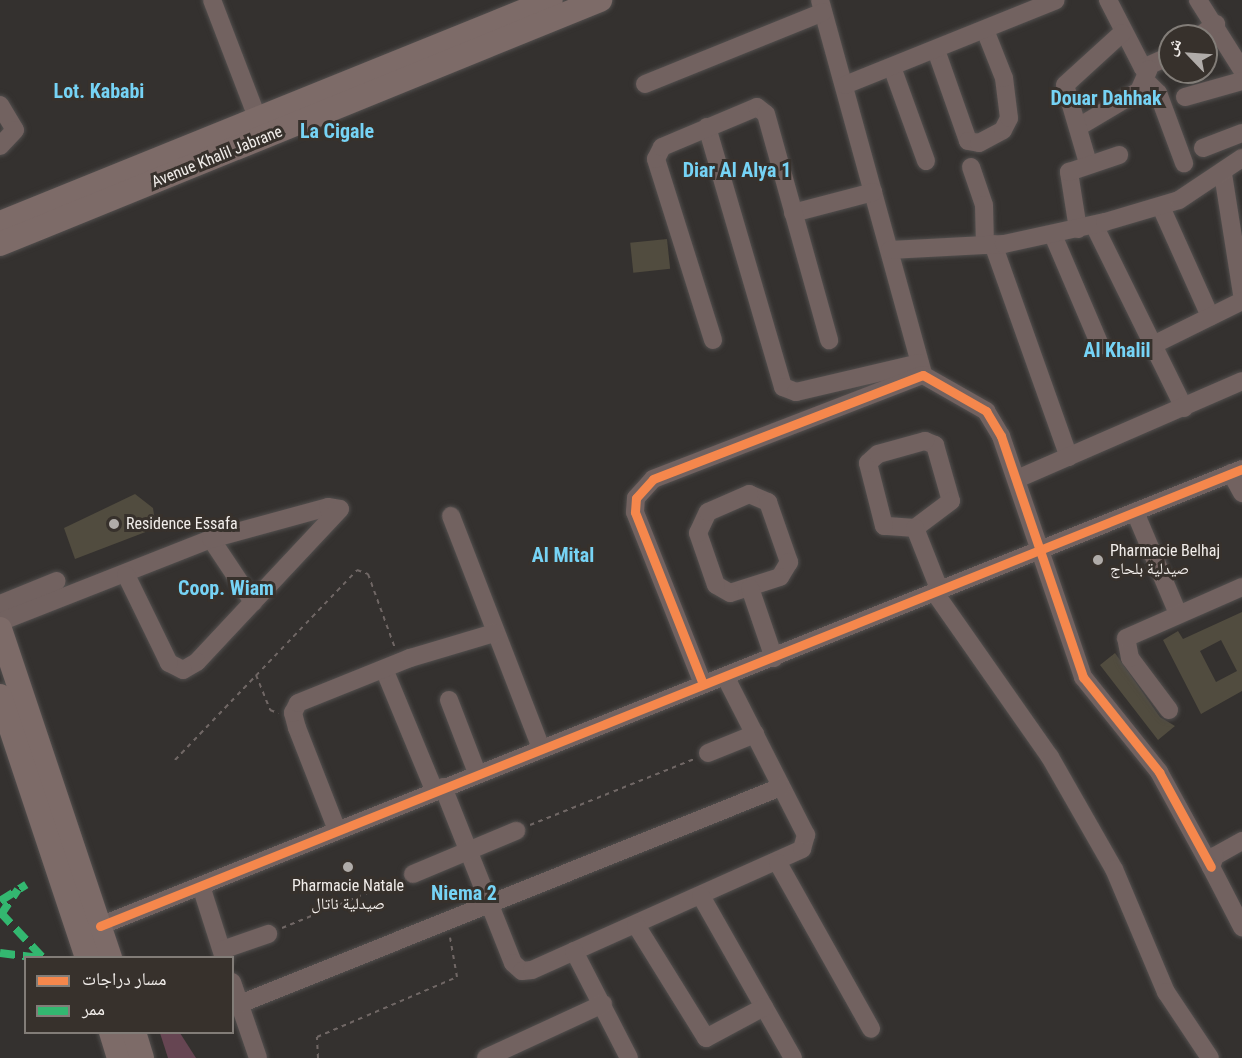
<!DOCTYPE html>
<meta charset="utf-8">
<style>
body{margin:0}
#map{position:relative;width:1242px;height:1058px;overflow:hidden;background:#34312f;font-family:"Roboto Condensed","Noto Naskh Arabic",sans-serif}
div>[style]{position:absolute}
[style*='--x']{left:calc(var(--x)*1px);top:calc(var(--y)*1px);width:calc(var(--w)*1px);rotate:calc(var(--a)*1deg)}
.green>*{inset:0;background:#664552}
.building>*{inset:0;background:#514c3f;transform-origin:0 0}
.path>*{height:2px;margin-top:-1px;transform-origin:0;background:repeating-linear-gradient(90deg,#706765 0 4.5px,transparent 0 9px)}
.roads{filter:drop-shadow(0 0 2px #524f4e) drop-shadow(0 0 2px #524f4e)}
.minor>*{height:18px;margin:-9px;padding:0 9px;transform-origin:9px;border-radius:9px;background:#726260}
.major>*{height:24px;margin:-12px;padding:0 12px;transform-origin:12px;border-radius:12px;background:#7d6b68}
.quiet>*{height:8px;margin-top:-4px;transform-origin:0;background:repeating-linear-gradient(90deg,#33b770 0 15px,transparent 0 23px)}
.cycleway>*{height:9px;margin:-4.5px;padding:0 4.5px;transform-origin:4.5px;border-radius:4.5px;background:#f5874c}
.dots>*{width:16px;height:16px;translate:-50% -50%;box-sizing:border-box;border:3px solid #37312c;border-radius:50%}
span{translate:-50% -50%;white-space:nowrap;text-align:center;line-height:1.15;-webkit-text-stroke:6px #37312c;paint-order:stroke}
.street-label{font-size:16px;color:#f2eeeb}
.poi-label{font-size:16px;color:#f2eeeb}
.left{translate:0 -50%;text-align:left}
.quarter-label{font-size:20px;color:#76d3f5;font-weight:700}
.legend{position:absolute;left:24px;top:956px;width:210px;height:78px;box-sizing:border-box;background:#37312c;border:2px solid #827d78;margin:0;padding:8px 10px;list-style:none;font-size:18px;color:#f2eeeb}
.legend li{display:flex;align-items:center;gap:12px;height:30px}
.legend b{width:30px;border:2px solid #827d78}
.north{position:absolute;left:1158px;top:24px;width:60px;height:60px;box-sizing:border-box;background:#37312c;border:2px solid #827d78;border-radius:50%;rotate:295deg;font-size:16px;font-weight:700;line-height:24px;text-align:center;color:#f2eeeb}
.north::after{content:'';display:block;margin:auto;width:21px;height:27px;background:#b0aca9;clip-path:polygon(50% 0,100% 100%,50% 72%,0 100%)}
</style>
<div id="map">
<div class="green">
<i style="clip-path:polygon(160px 1033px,180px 1033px,196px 1058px,168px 1058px)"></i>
</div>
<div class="building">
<i style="left:667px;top:239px;width:30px;height:37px;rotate:84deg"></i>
<i style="clip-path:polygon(135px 494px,153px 508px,156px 528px,75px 559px,64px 528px)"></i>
<i style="clip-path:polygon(evenodd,1242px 612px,1242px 691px,1201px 714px,1163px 640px,1178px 631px,1183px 639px,1242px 612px,1221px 640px,1237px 671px,1216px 682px,1200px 651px,1221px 640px)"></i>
<i style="clip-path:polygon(1115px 653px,1160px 717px,1175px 726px,1158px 740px,1100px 665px)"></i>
</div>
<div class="path">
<i style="--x:256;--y:675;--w:38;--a:68"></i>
<i style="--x:270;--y:710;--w:9;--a:21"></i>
<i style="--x:175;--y:760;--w:263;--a:-46.2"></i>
<i style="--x:357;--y:570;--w:12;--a:20"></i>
<i style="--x:368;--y:574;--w:79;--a:70"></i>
<i style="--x:530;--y:825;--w:177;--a:-21.9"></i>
<i style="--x:282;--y:928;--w:126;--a:-22.3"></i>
<i style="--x:318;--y:1058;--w:21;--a:-93"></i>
<i style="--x:317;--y:1037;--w:152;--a:-23.2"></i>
<i style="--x:457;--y:977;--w:40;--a:-100"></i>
</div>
<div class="roads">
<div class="minor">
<i style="--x:212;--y:0;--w:129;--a:69"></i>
<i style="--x:820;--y:0;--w:388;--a:74.6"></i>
<i style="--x:1108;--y:0;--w:76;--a:62.8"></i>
<i style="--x:1143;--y:68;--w:30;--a:-24"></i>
<i style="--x:1198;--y:0;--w:83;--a:57.8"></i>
<i style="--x:1199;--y:36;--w:21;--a:-35"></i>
<i style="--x:936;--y:50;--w:96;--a:70.6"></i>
<i style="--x:968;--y:141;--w:11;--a:10"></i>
<i style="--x:979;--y:143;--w:27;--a:-28"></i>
<i style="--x:1003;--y:130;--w:13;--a:-63"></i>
<i style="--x:1009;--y:118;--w:40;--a:-97.1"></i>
<i style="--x:1004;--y:78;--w:52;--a:-111.6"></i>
<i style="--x:892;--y:67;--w:100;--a:70.1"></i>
<i style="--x:1146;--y:81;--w:17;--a:45"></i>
<i style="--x:1158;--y:93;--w:75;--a:69.6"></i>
<i style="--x:645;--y:84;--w:192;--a:-22"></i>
<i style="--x:845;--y:85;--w:227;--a:-21.9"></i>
<i style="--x:1185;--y:97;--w:59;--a:-15.7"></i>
<i style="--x:0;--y:105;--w:29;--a:59"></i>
<i style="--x:15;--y:130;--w:22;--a:133"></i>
<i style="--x:1080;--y:126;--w:69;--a:-30.7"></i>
<i style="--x:1139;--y:91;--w:24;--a:-66"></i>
<i style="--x:707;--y:127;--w:271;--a:73.7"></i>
<i style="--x:783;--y:387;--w:14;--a:21"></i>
<i style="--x:796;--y:392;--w:127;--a:-13.2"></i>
<i style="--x:1203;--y:148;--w:42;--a:-21"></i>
<i style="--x:1088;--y:163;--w:81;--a:-106.4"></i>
<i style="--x:1065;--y:85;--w:77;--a:-42.4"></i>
<i style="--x:971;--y:167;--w:40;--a:71.1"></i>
<i style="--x:984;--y:205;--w:40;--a:88.6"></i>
<i style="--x:1223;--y:174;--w:121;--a:81"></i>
<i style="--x:1161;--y:207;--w:120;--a:65.8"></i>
<i style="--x:793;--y:213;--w:83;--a:-14.7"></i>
<i style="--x:1094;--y:225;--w:204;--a:63.8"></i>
<i style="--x:1078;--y:229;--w:58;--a:-99"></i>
<i style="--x:1069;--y:172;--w:53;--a:-18.8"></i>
<i style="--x:1053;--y:235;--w:120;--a:66.9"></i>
<i style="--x:993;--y:244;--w:226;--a:70.4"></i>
<i style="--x:890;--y:250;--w:114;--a:-3"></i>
<i style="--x:1004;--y:244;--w:103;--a:-12.3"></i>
<i style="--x:1105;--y:222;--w:77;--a:-16.6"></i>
<i style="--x:1179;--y:200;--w:76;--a:-33.7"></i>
<i style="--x:713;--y:340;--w:190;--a:-107.5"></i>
<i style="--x:656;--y:159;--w:13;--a:-63"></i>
<i style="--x:662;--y:147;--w:103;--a:-22.8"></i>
<i style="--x:757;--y:107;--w:11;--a:38"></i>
<i style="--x:766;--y:114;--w:235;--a:74.4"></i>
<i style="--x:1153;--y:345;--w:99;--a:-26.3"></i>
<i style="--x:925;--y:441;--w:11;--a:22"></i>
<i style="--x:935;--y:445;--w:58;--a:74.1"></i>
<i style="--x:951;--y:501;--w:45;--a:143.1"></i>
<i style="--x:915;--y:528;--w:31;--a:-176"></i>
<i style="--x:884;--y:526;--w:65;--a:-104.3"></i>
<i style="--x:868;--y:463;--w:13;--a:-42"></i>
<i style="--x:878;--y:454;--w:49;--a:-15.5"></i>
<i style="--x:1231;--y:473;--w:23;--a:61"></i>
<i style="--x:1017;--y:479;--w:245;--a:-23.5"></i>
<i style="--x:749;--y:494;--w:21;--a:23"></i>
<i style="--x:768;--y:502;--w:64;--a:70.7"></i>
<i style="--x:789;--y:562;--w:17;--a:121"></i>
<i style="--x:780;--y:577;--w:52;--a:162.3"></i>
<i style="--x:730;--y:593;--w:16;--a:-150"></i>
<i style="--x:716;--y:585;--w:55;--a:-109.1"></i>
<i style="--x:698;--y:533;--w:23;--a:-65"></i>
<i style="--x:708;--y:512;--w:45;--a:-23.7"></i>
<i style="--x:1135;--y:512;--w:111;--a:67.1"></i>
<i style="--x:451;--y:516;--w:249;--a:68.8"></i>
<i style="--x:915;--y:528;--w:68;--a:68.4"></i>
<i style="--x:211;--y:539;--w:76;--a:56.3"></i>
<i style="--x:750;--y:588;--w:74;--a:71.1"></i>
<i style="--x:935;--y:593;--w:200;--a:55"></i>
<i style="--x:1050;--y:757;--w:129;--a:60.3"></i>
<i style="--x:1114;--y:869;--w:134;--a:67.1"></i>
<i style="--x:1166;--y:992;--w:79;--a:56.3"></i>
<i style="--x:0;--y:604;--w:61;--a:-22"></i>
<i style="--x:0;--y:622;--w:227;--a:-21.5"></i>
<i style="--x:211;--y:539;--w:121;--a:-15.3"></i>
<i style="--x:328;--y:507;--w:12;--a:9"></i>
<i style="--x:340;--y:509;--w:209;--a:133.1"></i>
<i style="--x:197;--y:662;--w:16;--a:150"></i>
<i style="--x:183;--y:670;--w:16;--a:-153"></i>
<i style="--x:169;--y:663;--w:98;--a:-116"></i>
<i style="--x:384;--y:669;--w:131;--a:67.5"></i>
<i style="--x:703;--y:684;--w:185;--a:-111.6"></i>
<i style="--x:635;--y:512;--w:14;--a:-86"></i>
<i style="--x:636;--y:498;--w:25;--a:-48"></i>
<i style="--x:653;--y:479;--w:289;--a:-21.1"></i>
<i style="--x:923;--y:375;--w:73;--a:29.7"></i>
<i style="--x:986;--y:411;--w:29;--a:59"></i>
<i style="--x:1001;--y:436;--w:255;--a:71.2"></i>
<i style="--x:1083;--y:677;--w:122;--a:51.3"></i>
<i style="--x:1159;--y:772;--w:108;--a:61.3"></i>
<i style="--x:449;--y:700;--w:78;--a:69"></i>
<i style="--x:1169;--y:710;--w:65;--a:-126.9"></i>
<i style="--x:1130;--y:658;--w:20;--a:-101"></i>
<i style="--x:1126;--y:638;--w:127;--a:-23.7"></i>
<i style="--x:708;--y:753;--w:51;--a:-22"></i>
<i style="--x:443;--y:787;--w:189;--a:68.3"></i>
<i style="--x:513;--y:963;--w:12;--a:42"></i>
<i style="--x:522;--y:971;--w:10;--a:-6"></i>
<i style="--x:532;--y:970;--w:296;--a:-24.1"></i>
<i style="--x:802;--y:849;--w:15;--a:-74"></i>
<i style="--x:806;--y:835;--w:178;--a:-117"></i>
<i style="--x:337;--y:830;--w:110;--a:-111.4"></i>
<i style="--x:297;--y:728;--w:16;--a:-105"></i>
<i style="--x:293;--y:713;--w:11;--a:-63"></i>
<i style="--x:298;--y:703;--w:121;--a:-21.9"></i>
<i style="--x:410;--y:658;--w:88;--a:-16.6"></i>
<i style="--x:1242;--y:841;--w:31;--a:151"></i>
<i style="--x:1215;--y:856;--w:12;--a:110"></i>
<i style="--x:1211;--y:867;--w:68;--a:62.7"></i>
<i style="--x:778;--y:863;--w:190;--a:60.7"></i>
<i style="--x:413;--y:874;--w:112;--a:-22.7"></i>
<i style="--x:201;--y:886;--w:76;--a:72.3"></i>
<i style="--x:701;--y:896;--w:186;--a:60.4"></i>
<i style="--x:636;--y:925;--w:133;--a:58.2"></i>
<i style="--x:706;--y:1038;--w:66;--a:-28.1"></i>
<i style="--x:100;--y:926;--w:1230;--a:-21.81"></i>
<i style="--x:222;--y:950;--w:49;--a:-19.2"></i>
<i style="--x:574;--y:951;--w:120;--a:62.8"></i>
<i style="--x:232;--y:982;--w:80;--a:71.1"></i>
<i style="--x:240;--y:1004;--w:583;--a:-21.86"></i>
<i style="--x:486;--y:1058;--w:129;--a:-24.8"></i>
</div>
<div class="major">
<i style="--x:0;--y:223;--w:594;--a:-22.03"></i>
<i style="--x:0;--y:244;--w:648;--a:-22.13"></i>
<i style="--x:0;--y:629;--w:347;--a:71.5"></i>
<i style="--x:0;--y:696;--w:276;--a:71.6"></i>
<i style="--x:111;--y:1032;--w:27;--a:73"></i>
<i style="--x:134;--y:1032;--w:27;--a:73"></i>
</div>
</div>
<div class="quiet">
<i style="--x:0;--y:901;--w:31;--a:-32"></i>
<i style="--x:0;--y:912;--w:63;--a:46.9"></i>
<i style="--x:0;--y:916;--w:32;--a:-56"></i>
<i style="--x:0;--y:953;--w:40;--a:7.1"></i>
</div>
<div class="cycleway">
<i style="--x:703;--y:684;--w:185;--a:-111.6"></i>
<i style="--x:635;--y:512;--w:14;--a:-86"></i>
<i style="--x:636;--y:498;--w:25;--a:-48"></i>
<i style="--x:653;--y:479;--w:289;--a:-21.1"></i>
<i style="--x:923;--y:375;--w:73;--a:29.7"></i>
<i style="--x:986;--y:411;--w:29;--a:59"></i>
<i style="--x:1001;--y:436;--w:255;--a:71.2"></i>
<i style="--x:1083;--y:677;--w:122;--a:51.3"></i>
<i style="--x:1159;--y:772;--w:108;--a:61.3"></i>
<i style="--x:100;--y:926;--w:1230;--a:-21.81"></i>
</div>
<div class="dots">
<i style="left:114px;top:524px;background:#b0aca9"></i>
<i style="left:1098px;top:560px;background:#b0aca9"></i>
<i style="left:348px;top:867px;background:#b0aca9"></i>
</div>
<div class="street-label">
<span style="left:217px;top:157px;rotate:-22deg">Avenue Khalil Jabrane</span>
</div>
<div class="poi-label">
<span class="left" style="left:126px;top:524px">Residence Essafa</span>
<span class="left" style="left:1110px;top:560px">Pharmacie Belhaj<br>صيدلية بلحاج</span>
<span style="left:348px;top:895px">Pharmacie Natale<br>صيدلية ناتال</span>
</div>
<div class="quarter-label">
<span style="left:99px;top:91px">Lot. Kababi</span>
<span style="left:1106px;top:98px">Douar Dahhak</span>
<span style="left:337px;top:131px">La Cigale</span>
<span style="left:737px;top:170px">Diar Al Alya 1</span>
<span style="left:1117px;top:350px">Al Khalil</span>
<span style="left:563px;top:555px">Al Mital</span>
<span style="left:226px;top:588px">Coop. Wiam</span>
<span style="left:464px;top:893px">Niema 2</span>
</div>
<ul class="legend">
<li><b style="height:8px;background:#f5874c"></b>مسار دراجات</li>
<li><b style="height:8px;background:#33b770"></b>ممر</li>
</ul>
<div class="north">ش</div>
</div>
